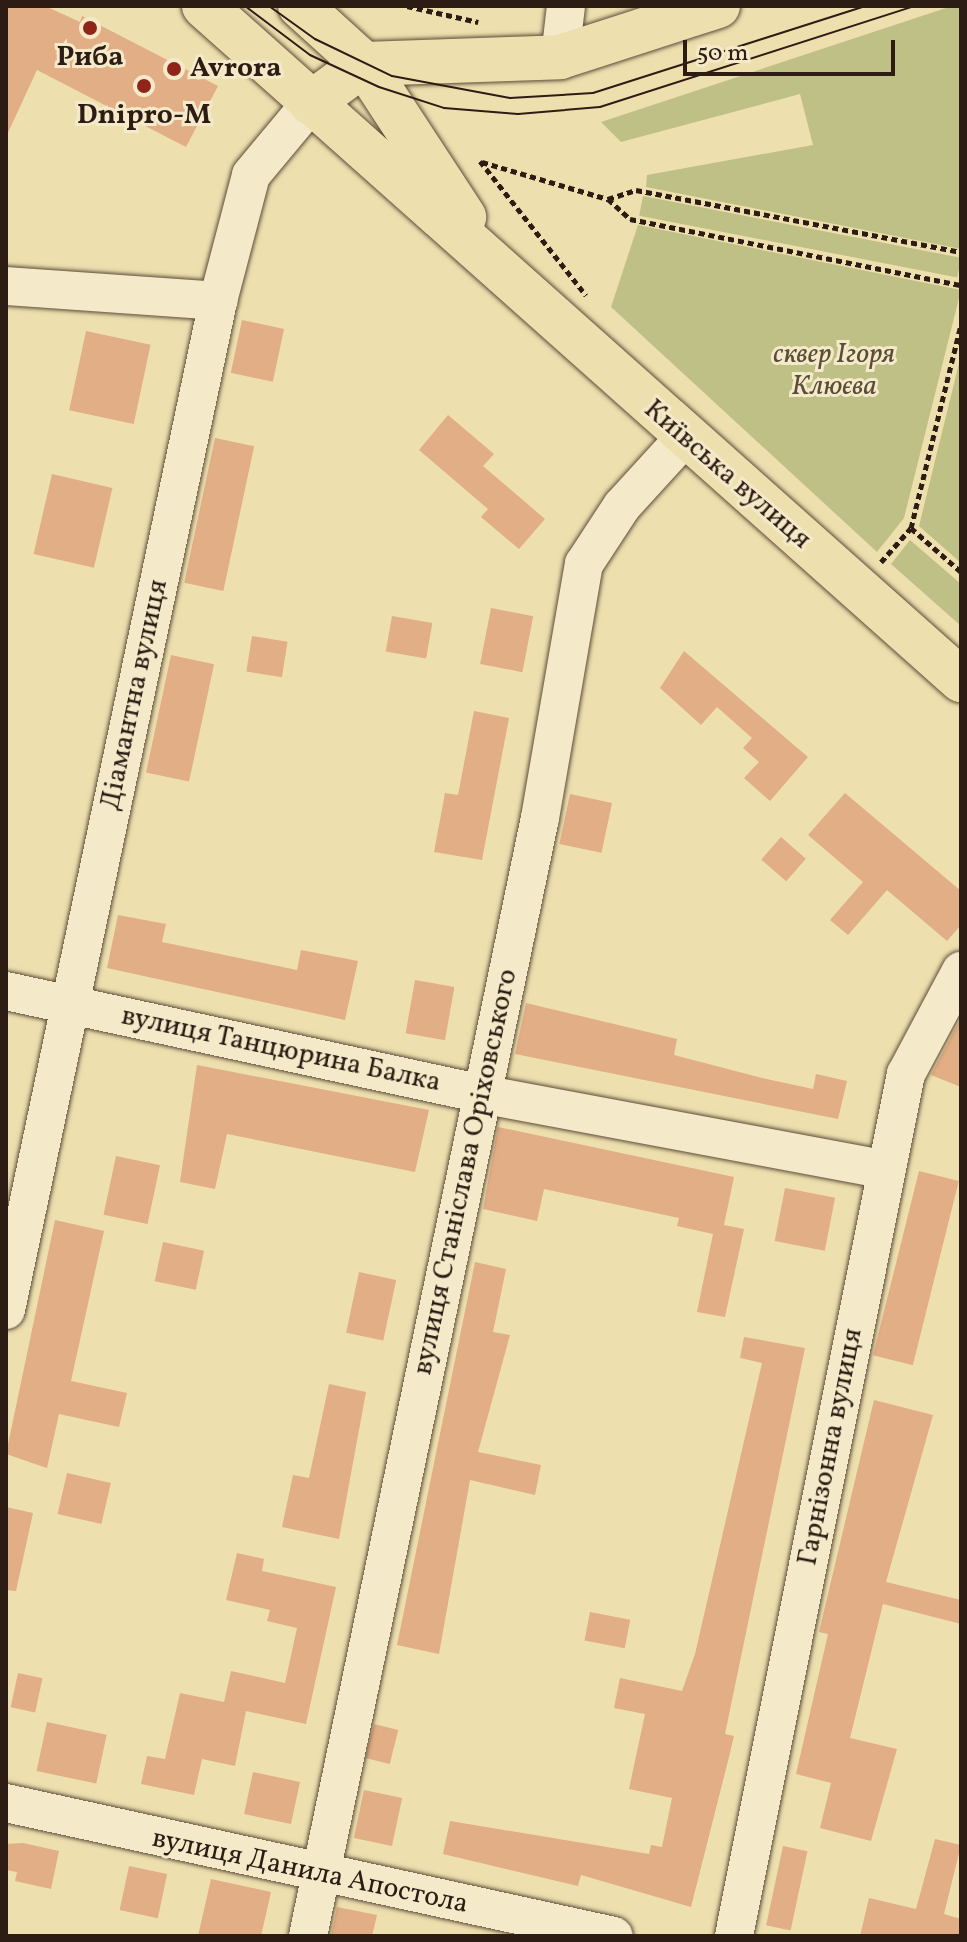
<!DOCTYPE html>
<meta charset="utf-8">
<style>
body{margin:0}
#map{position:relative;width:967px;height:1942px;overflow:hidden;background:#eedfae;font-family:Vollkorn,serif}
div>[style]{position:absolute}
[style*='--x']{left:calc(var(--x)*1px);top:calc(var(--y)*1px);width:calc(var(--w)*1px);rotate:calc(var(--a)*1deg)}
.green>*{inset:0;background:#bfc086;transform-origin:0 0}
.building>*{inset:0;background:#e2ae85;transform-origin:0 0}
.path>*{height:5px;margin-top:-2.5px;transform-origin:0;background:repeating-linear-gradient(90deg,#2d1c13 0 6px,transparent 0 10px)}
.roads{filter:drop-shadow(0 0 2px #5d4d3a) drop-shadow(0 0 2px #5d4d3a)}
.minor>*{height:38px;margin:-19px;padding:0 19px;transform-origin:19px;border-radius:19px;background:#f4eaca}
.major>*{height:44px;margin:-22px;padding:0 22px;transform-origin:22px;border-radius:22px;background:#eedfae}
.highway>*{height:44px;margin:-22px;padding:0 22px;transform-origin:22px;border-radius:22px;background:#eedfae}
.tram>*{height:2px;margin:-1px;padding:0 1px;transform-origin:1px;border-radius:1px;background:#2d1c13}
.dots>*{width:22px;height:22px;translate:-50% -50%;box-sizing:border-box;border:4px solid #f4eaca;border-radius:50%}
span{translate:-50% -50%;white-space:nowrap;text-align:center;line-height:1.15;-webkit-text-stroke:6px #f4eaca;paint-order:stroke}
.poi-label{font-size:28px;color:#2d1c13;font-weight:700}
.left{translate:0 -50%;text-align:left}
.park-label{font-size:28px;color:#594d36;font-style:italic}
.street-label{font-size:28px;color:#2d1c13}
.frame{position:absolute;inset:0;border:8px solid #2d1c13;pointer-events:none}
.scale{position:absolute;left:683px;top:40px;width:212px;height:36px;box-sizing:border-box;border:4px solid #2d1c13;border-top:0;padding-left:10px;font-size:24px;line-height:28px;white-space:nowrap;color:#2d1c13;-webkit-text-stroke:6px #f4eaca;paint-order:stroke}
</style>
<div id="map">
<div class="green">
<i style="clip-path:polygon(952px 6px,961px 6px,961px 249px,646px 187px,647px 175px,813px 145px,800px 94px,621px 142px,601px 122px)"></i>
<i style="left:643px;top:196px;width:324px;height:20px;rotate:11deg"></i>
<i style="clip-path:polygon(638px 225px,961px 290px,904px 518px,877px 552px,611px 307px)"></i>
<i style="clip-path:polygon(961px 355px,961px 563px,919px 526px)"></i>
<i style="clip-path:polygon(910px 540px,961px 584px,961px 626px,891px 564px)"></i>
</div>
<div class="building">
<i style="clip-path:polygon(6px 6px,45px 6px,80px 22px,82px 16px,218px 86px,186px 147px,37px 70px,6px 137px)"></i>
<i style="left:242px;top:320px;width:43px;height:54px;rotate:12deg"></i>
<i style="left:86px;top:331px;width:66px;height:81px;rotate:12deg"></i>
<i style="clip-path:polygon(448px 415px,494px 454px,483px 466px,545px 519px,519px 549px,481px 517px,488px 509px,419px 450px)"></i>
<i style="left:215px;top:438px;width:40px;height:148px;rotate:12deg"></i>
<i style="left:52px;top:474px;width:62px;height:82px;rotate:13deg"></i>
<i style="left:491px;top:608px;width:43px;height:57px;rotate:11deg"></i>
<i style="left:392px;top:616px;width:41px;height:36px;rotate:10deg"></i>
<i style="left:252px;top:636px;width:36px;height:36px;rotate:9deg"></i>
<i style="clip-path:polygon(684px 651px,808px 757px,770px 801px,744px 778px,759px 762px,743px 748px,752px 738px,717px 707px,701px 725px,660px 688px)"></i>
<i style="left:171px;top:655px;width:44px;height:120px;rotate:12deg"></i>
<i style="clip-path:polygon(474px 711px,509px 718px,482px 860px,434px 852px,445px 793px,458px 795px)"></i>
<i style="clip-path:polygon(845px 793px,961px 891px,961px 925px,947px 941px,887px 890px,848px 935px,830px 920px,863px 882px,808px 835px)"></i>
<i style="left:570px;top:794px;width:43px;height:51px;rotate:12deg"></i>
<i style="left:781px;top:837px;width:33px;height:30px;rotate:41deg"></i>
<i style="clip-path:polygon(118px 915px,166px 924px,162px 942px,297px 970px,301px 950px,358px 961px,345px 1020px,107px 968px)"></i>
<i style="left:415px;top:980px;width:40px;height:54px;rotate:10deg"></i>
<i style="clip-path:polygon(526px 1003px,677px 1039px,674px 1055px,762px 1078px,813px 1089px,816px 1074px,847px 1081px,838px 1119px,515px 1054px)"></i>
<i style="clip-path:polygon(961px 1018px,961px 1087px,931px 1075px)"></i>
<i style="clip-path:polygon(197px 1065px,429px 1110px,415px 1172px,227px 1134px,215px 1189px,180px 1182px)"></i>
<i style="clip-path:polygon(498px 1127px,734px 1177px,724px 1225px,744px 1229px,725px 1317px,697px 1312px,713px 1234px,677px 1226px,679px 1218px,544px 1189px,537px 1221px,483px 1209px)"></i>
<i style="left:116px;top:1156px;width:45px;height:60px;rotate:12deg"></i>
<i style="left:919px;top:1171px;width:41px;height:190px;rotate:14deg"></i>
<i style="left:785px;top:1188px;width:51px;height:54px;rotate:11deg"></i>
<i style="clip-path:polygon(55px 1220px,104px 1231px,71px 1381px,127px 1393px,119px 1427px,59px 1414px,47px 1468px,6px 1454px)"></i>
<i style="left:163px;top:1242px;width:42px;height:40px;rotate:12deg"></i>
<i style="clip-path:polygon(475px 1262px,506px 1269px,493px 1332px,510px 1335px,478px 1452px,541px 1465px,535px 1495px,470px 1480px,439px 1654px,397px 1645px)"></i>
<i style="left:359px;top:1272px;width:38px;height:62px;rotate:12deg"></i>
<i style="clip-path:polygon(744px 1337px,805px 1348px,725px 1734px,734px 1736px,728px 1761px,691px 1907px,581px 1875px,578px 1886px,443px 1854px,450px 1821px,649px 1854px,651px 1845px,662px 1847px,672px 1798px,629px 1789px,645px 1714px,614px 1708px,620px 1678px,682px 1691px,695px 1654px,762px 1363px,740px 1358px)"></i>
<i style="clip-path:polygon(329px 1384px,366px 1392px,339px 1539px,282px 1527px,293px 1475px,309px 1478px)"></i>
<i style="clip-path:polygon(874px 1400px,933px 1415px,886px 1582px,961px 1600px,961px 1624px,883px 1604px,850px 1738px,897px 1749px,871px 1841px,820px 1828px,831px 1783px,796px 1774px,828px 1634px,819px 1632px)"></i>
<i style="left:67px;top:1473px;width:45px;height:42px;rotate:13deg"></i>
<i style="clip-path:polygon(6px 1507px,33px 1513px,16px 1591px,6px 1590px)"></i>
<i style="clip-path:polygon(237px 1553px,264px 1559px,262px 1571px,336px 1587px,306px 1724px,246px 1711px,235px 1766px,202px 1759px,194px 1795px,141px 1784px,147px 1756px,165px 1759px,180px 1693px,224px 1702px,231px 1671px,285px 1683px,297px 1628px,267px 1621px,270px 1610px,226px 1600px)"></i>
<i style="left:590px;top:1612px;width:41px;height:29px;rotate:11deg"></i>
<i style="left:18px;top:1673px;width:25px;height:35px;rotate:12deg"></i>
<i style="left:47px;top:1722px;width:61px;height:50px;rotate:12deg"></i>
<i style="left:374px;top:1724px;width:25px;height:35px;rotate:14deg"></i>
<i style="left:253px;top:1772px;width:48px;height:43px;rotate:12deg"></i>
<i style="left:364px;top:1790px;width:39px;height:49px;rotate:12deg"></i>
<i style="clip-path:polygon(935px 1839px,961px 1845px,944px 1914px,961px 1919px,961px 1936px,860px 1936px,869px 1898px,916px 1909px)"></i>
<i style="clip-path:polygon(23px 1843px,59px 1851px,51px 1889px,15px 1881px,17px 1872px,6px 1870px,6px 1844px)"></i>
<i style="left:783px;top:1846px;width:25px;height:81px;rotate:12deg"></i>
<i style="left:129px;top:1866px;width:39px;height:45px;rotate:12deg"></i>
<i style="clip-path:polygon(211px 1879px,271px 1892px,261px 1936px,198px 1936px)"></i>
<i style="clip-path:polygon(337px 1907px,377px 1915px,372px 1936px,331px 1936px)"></i>
</div>
<div class="path">
<i style="--x:407;--y:6;--w:73;--a:12.7"></i>
<i style="--x:480;--y:161;--w:171;--a:51.7"></i>
<i style="--x:482;--y:162;--w:131;--a:16.4"></i>
<i style="--x:608;--y:199;--w:30;--a:42"></i>
<i style="--x:630;--y:219;--w:338;--a:11.3"></i>
<i style="--x:608;--y:199;--w:29;--a:-18"></i>
<i style="--x:636;--y:190;--w:331;--a:10.8"></i>
<i style="--x:911;--y:528;--w:209;--a:-76.2"></i>
<i style="--x:881;--y:562;--w:45;--a:-48.6"></i>
<i style="--x:911;--y:528;--w:67;--a:41.3"></i>
</div>
<div class="roads">
<div class="minor">
<i style="--x:560;--y:57;--w:51;--a:-83.3"></i>
<i style="--x:6;--y:286;--w:213;--a:4"></i>
<i style="--x:6;--y:991;--w:486;--a:12.2"></i>
<i style="--x:481;--y:1094;--w:412;--a:10.6"></i>
<i style="--x:6;--y:1310;--w:1031;--a:-78.13"></i>
<i style="--x:218;--y:301;--w:130;--a:-75.3"></i>
<i style="--x:251;--y:175;--w:94;--a:-50.2"></i>
<i style="--x:6;--y:1803;--w:622;--a:12.34"></i>
<i style="--x:308;--y:1936;--w:1142;--a:-78.28"></i>
<i style="--x:540;--y:818;--w:258;--a:-80.2"></i>
<i style="--x:584;--y:564;--w:69;--a:-56.8"></i>
<i style="--x:622;--y:506;--w:92;--a:-47.6"></i>
<i style="--x:734;--y:1936;--w:879;--a:-78.72"></i>
<i style="--x:906;--y:1074;--w:117;--a:-61.9"></i>
</div>
<div class="major">
<i style="--x:311;--y:103;--w:66;--a:-36.3"></i>
<i style="--x:364;--y:64;--w:196;--a:-2"></i>
<i style="--x:560;--y:57;--w:166;--a:-17.9"></i>
</div>
<div class="highway">
<i style="--x:204;--y:6;--w:1014;--a:41.68"></i>
<i style="--x:300;--y:6;--w:86;--a:42.2"></i>
<i style="--x:364;--y:64;--w:183;--a:56.8"></i>
</div>
</div>
<div class="tram">
<i style="--x:245;--y:6;--w:81;--a:37"></i>
<i style="--x:310;--y:55;--w:76;--a:24.9"></i>
<i style="--x:379;--y:87;--w:68;--a:17.9"></i>
<i style="--x:444;--y:108;--w:74;--a:4.6"></i>
<i style="--x:518;--y:114;--w:82;--a:-4.9"></i>
<i style="--x:600;--y:107;--w:330;--a:-17.8"></i>
<i style="--x:269;--y:6;--w:57;--a:35.7"></i>
<i style="--x:315;--y:39;--w:85;--a:25.7"></i>
<i style="--x:392;--y:76;--w:120;--a:10.6"></i>
<i style="--x:510;--y:98;--w:83;--a:-3.4"></i>
<i style="--x:593;--y:93;--w:286;--a:-17.7"></i>
</div>
<div class="dots">
<i style="left:90px;top:28px;background:#8f2418"></i>
<i style="left:174px;top:69px;background:#8f2418"></i>
<i style="left:144px;top:86px;background:#8f2418"></i>
</div>
<div class="poi-label">
<span style="left:90px;top:58px">Риба</span>
<span class="left" style="left:190px;top:69px">Avrora</span>
<span style="left:144px;top:116px">Dnipro-M</span>
</div>
<div class="park-label">
<span style="left:834px;top:371px">сквер Ігоря<br>Клюєва</span>
</div>
<div class="street-label">
<span style="left:727px;top:475px;rotate:41deg">Київська вулиця</span>
<span style="left:135px;top:695px;rotate:-78deg">Діамантна вулиця</span>
<span style="left:281px;top:1050px;rotate:12deg">вулиця Танцюрина Балка</span>
<span style="left:466px;top:1172px;rotate:-78deg">вулиця Станіслава Оріховського</span>
<span style="left:831px;top:1447px;rotate:-79deg">Гарнізонна вулиця</span>
<span style="left:310px;top:1872px;rotate:12deg">вулиця Данила Апостола</span>
</div>
<div class="frame"></div>
<div class="scale">50 m</div>
</div>
